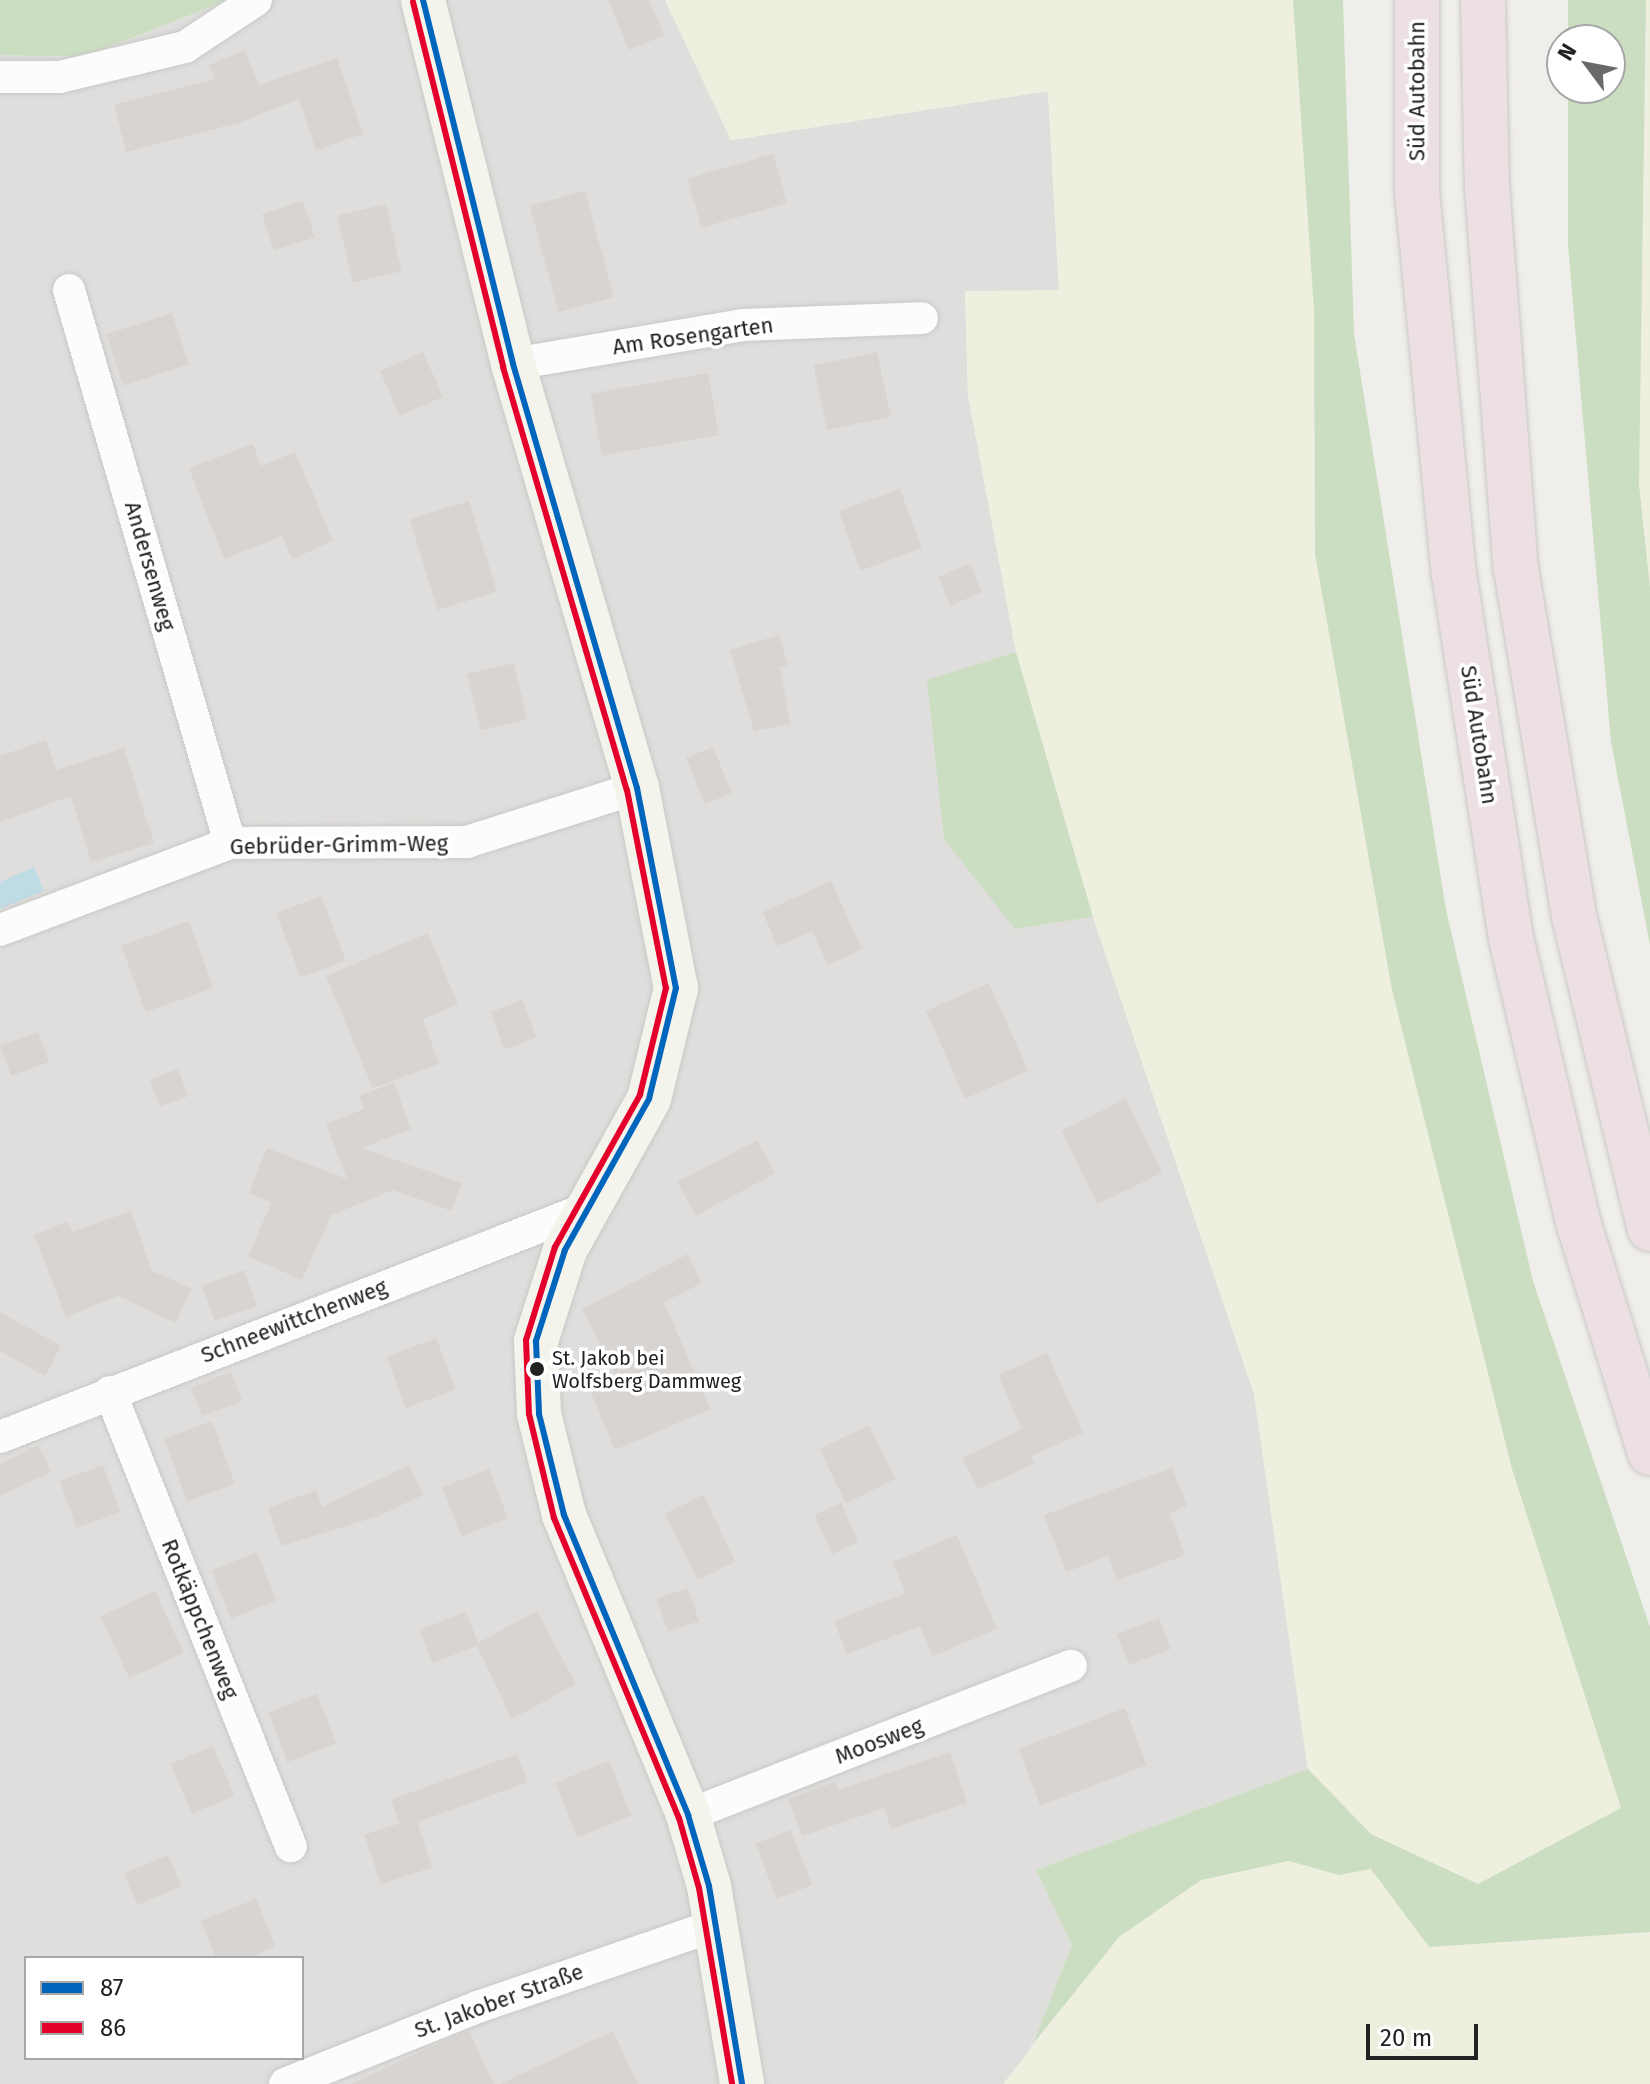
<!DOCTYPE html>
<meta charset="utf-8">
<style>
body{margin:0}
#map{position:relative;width:1650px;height:2084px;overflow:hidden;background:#f0eeeb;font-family:"Fira Sans",sans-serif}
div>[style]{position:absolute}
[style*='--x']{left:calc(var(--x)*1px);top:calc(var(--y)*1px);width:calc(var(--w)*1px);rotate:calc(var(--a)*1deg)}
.residential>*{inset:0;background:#dfdedc}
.farmland>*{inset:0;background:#efefdf}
.forest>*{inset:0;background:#cbdec1}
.water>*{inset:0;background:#bfdbe3}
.building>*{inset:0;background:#d7d4d2;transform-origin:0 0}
.roads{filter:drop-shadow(0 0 2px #c9c8c7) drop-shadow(0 0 2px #c9c8c7)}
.street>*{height:32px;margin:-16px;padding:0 16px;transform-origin:16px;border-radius:16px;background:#fdfcfc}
.secondary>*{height:44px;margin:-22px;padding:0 22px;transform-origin:22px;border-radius:22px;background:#f4f4ed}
.highway>*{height:44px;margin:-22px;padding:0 22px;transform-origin:22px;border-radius:22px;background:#ece0e2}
.bus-1>*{height:6px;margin:-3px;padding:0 3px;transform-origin:3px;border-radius:3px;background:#0065bd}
.bus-2>*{height:6px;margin:-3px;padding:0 3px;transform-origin:3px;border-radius:3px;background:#e4002b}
.dots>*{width:22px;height:22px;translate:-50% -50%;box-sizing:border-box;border:4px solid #fff;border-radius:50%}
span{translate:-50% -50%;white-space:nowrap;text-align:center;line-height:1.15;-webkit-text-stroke:7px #fff;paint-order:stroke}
.bus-label{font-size:20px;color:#222}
.left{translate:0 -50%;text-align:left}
.street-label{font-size:22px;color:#222}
.legend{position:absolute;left:24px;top:1956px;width:280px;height:104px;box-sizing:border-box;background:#fff;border:2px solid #a7a7a7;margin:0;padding:10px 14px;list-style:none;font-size:24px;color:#222}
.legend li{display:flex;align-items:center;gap:16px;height:40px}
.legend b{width:40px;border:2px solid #a7a7a7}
.north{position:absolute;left:1546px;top:24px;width:80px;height:80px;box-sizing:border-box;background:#fff;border:2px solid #a7a7a7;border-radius:50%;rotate:302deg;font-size:22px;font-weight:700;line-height:32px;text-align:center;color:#222}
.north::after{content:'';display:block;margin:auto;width:28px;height:36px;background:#6a6968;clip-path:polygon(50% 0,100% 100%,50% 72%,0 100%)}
.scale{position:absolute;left:1366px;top:2024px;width:112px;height:36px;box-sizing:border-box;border:4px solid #222;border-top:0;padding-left:10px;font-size:24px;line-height:28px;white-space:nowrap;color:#222;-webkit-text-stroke:6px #fff;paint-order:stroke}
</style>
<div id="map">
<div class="residential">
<i style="clip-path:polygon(evenodd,228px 0,665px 0,731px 140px,1048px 91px,1059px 291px,965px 292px,968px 395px,1016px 652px,927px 681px,1015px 929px,1093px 917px,1254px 1394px,1308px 1769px,1036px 1870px,1072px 1945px,1033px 2044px,1006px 2084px,0 2084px,0 55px,83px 57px,228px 0,26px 1958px,302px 1958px,302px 2058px,26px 2058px,26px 1958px)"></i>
</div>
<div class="farmland">
<i style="clip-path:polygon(665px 0,1293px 0,1314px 310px,1315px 554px,1512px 1469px,1621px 1808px,1478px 1884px,1371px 1834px,1308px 1769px,1254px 1394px,1093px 917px,1016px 652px,968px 395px,965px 291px,1059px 290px,1048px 91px,731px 140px)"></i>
<i style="clip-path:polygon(1646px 0,1650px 0,1650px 587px,1639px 485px)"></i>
<i style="clip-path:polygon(1289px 1861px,1339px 1875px,1371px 1869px,1429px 1947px,1650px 1932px,1650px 2084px,1003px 2084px,1119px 1937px,1201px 1880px)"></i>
</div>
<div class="forest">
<i style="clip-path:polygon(0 0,228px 0,83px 57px,0 55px)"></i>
<i style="clip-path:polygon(1293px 0,1343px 0,1354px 334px,1446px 910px,1533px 1281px,1650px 1627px,1650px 1932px,1429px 1947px,1371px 1869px,1339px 1875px,1289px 1861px,1201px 1880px,1119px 1937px,1033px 2044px,1072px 1945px,1036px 1870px,1308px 1769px,1371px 1834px,1478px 1884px,1621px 1808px,1512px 1469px,1392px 990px,1315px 554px,1314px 310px)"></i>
<i style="clip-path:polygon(1568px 0,1646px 0,1639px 485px,1650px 587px,1650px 945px,1611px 742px,1568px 246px,1568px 88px,1610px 88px,1610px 40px,1568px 40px)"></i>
<i style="clip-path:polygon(1016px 652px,1093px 917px,1015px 929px,944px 839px,927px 680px)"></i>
</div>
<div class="water">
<i style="clip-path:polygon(34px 867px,44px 891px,0 909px,0 882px)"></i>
</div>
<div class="building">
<i style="clip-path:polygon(608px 0,649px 0,664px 35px,629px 50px)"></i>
<i style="clip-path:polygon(244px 50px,259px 85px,337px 58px,363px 134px,316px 150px,299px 99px,241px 122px,126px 152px,114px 105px,215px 79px,209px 65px)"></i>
<i style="left:773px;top:154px;width:51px;height:89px;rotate:74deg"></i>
<i style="left:585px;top:191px;width:110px;height:57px;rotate:75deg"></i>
<i style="left:303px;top:201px;width:38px;height:43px;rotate:72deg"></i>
<i style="left:386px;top:204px;width:69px;height:50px;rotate:77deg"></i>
<i style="left:172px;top:313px;width:54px;height:69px;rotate:72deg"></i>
<i style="left:423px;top:352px;width:49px;height:47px;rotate:66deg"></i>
<i style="left:877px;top:352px;width:66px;height:65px;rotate:78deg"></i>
<i style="left:708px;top:373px;width:63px;height:119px;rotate:80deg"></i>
<i style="clip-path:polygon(253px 444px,261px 466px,295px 452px,333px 541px,292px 559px,282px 536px,224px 559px,189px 468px)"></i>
<i style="left:900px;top:489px;width:63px;height:65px;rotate:70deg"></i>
<i style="left:469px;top:501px;width:95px;height:62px;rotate:73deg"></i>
<i style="left:970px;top:564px;width:31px;height:34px;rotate:68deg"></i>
<i style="clip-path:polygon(779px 635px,788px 665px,780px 667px,790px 724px,754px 731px,730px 650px)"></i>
<i style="left:514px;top:663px;width:58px;height:48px;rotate:77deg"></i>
<i style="clip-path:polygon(46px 740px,56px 770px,124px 748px,154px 843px,91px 862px,71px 796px,0 822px,0 756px)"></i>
<i style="left:713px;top:747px;width:50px;height:29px;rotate:68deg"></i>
<i style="clip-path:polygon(831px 881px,862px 949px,828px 965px,812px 931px,777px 946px,763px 912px)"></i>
<i style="left:321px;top:896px;width:69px;height:48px;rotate:69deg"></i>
<i style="left:189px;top:921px;width:71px;height:72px;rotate:70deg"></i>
<i style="clip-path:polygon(428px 933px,458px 1004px,423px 1019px,439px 1064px,373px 1088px,326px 976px)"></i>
<i style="left:989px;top:983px;width:96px;height:69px;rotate:66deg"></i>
<i style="left:522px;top:1000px;width:40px;height:34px;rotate:69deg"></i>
<i style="left:38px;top:1032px;width:32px;height:40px;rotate:70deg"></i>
<i style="left:178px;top:1069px;width:29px;height:30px;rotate:70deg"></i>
<i style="clip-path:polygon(394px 1083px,411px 1129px,361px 1148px,462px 1183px,452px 1211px,393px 1190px,331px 1215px,302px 1280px,248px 1256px,272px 1202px,249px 1193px,267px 1148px,347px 1179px,326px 1124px,364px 1109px,359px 1096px)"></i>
<i style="left:1126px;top:1099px;width:82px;height:72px;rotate:64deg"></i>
<i style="left:757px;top:1140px;width:38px;height:90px;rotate:62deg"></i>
<i style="clip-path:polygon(131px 1211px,152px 1271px,191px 1288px,176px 1323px,118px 1296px,66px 1317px,34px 1235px,68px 1221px,72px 1232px)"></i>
<i style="clip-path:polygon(688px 1254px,702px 1283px,664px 1302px,710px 1409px,615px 1450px,590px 1391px,617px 1379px,582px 1309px)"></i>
<i style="left:244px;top:1270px;width:38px;height:45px;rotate:70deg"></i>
<i style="clip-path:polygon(0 1312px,61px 1346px,45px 1376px,0 1351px)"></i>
<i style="left:436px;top:1338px;width:55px;height:53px;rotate:69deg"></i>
<i style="clip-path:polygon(1047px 1353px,1083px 1433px,1031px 1456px,1034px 1464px,978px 1489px,962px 1458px,1022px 1429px,998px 1375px)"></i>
<i style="left:231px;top:1372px;width:31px;height:43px;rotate:69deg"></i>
<i style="left:212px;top:1421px;width:67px;height:51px;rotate:70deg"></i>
<i style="left:869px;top:1425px;width:60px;height:55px;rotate:64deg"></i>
<i style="clip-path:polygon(38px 1445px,51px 1472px,0 1496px,0 1464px)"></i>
<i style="left:103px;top:1465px;width:50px;height:46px;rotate:70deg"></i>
<i style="clip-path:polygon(409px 1465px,423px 1495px,378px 1516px,281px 1546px,268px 1508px,316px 1490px,322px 1507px)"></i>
<i style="clip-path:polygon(1172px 1468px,1187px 1506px,1169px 1513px,1185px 1555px,1117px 1580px,1108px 1556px,1066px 1572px,1044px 1515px)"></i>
<i style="left:489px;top:1469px;width:53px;height:50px;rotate:69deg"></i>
<i style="left:703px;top:1495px;width:74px;height:42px;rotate:64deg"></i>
<i style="left:841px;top:1503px;width:43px;height:29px;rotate:66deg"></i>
<i style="clip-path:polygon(957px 1535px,997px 1629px,933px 1656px,920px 1626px,847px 1654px,834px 1621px,906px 1593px,893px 1562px)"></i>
<i style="left:257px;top:1552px;width:52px;height:49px;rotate:68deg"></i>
<i style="left:688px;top:1588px;width:35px;height:33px;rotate:72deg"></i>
<i style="left:155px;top:1591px;width:68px;height:60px;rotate:65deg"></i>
<i style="clip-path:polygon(537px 1611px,576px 1684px,512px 1719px,477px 1646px,432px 1663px,420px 1630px,466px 1612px,478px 1643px)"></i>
<i style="left:1159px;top:1618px;width:33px;height:45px;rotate:69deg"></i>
<i style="left:317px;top:1694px;width:53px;height:52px;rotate:69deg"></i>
<i style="left:1125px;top:1708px;width:61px;height:114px;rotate:69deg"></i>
<i style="left:213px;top:1746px;width:54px;height:46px;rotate:67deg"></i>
<i style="clip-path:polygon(950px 1752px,967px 1803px,891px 1829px,884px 1808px,802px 1836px,788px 1799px,835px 1782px,838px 1790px)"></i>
<i style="left:517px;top:1754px;width:30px;height:134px;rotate:70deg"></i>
<i style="left:609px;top:1761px;width:59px;height:58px;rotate:68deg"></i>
<i style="left:416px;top:1818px;width:52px;height:54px;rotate:72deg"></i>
<i style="left:791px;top:1830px;width:59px;height:38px;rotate:69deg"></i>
<i style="left:168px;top:1855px;width:34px;height:48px;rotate:67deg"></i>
<i style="clip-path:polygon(256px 1899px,275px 1946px,247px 1958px,216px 1958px,201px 1921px)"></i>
<i style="clip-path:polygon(469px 2031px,494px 2084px,351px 2084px,435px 2045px)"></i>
<i style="clip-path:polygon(613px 2031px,638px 2084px,500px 2084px)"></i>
</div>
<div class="roads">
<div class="street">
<i style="--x:0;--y:77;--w:60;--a:0"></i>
<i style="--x:60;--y:77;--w:129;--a:-13.5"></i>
<i style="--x:185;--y:47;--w:85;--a:-33.5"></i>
<i style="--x:69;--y:290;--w:576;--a:73.77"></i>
<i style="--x:513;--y:364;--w:233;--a:-9.6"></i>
<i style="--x:743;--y:325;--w:179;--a:-2.2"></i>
<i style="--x:0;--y:930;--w:246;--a:-20.7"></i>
<i style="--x:230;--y:843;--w:237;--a:-0.2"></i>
<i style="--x:467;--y:842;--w:178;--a:-17.6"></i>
<i style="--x:110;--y:1392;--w:489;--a:68.3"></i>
<i style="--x:0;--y:1437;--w:631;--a:-21.28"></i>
<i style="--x:688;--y:1815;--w:411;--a:-21.3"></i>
<i style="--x:285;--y:2084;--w:208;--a:-21.8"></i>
<i style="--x:478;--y:2007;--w:252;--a:-19"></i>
</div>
<div class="secondary">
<i style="--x:423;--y:0;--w:375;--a:76.1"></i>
<i style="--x:513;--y:364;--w:442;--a:73.7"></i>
<i style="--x:637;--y:788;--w:204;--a:79"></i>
<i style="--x:676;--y:988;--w:114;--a:103.7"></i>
<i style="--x:649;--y:1099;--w:173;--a:119.1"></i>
<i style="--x:565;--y:1250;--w:96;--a:107.7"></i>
<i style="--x:536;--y:1341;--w:73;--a:87.6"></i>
<i style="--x:539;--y:1414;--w:104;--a:76.1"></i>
<i style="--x:564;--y:1515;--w:325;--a:67.5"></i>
<i style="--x:688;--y:1815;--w:74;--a:73.5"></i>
<i style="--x:709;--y:1886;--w:201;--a:80.5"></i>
</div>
<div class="highway">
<i style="--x:1417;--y:0;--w:192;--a:90"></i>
<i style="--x:1417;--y:192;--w:384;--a:84.5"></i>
<i style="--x:1454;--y:574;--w:368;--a:81.1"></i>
<i style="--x:1511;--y:938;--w:295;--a:76.7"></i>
<i style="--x:1579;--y:1225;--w:239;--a:72.7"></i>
<i style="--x:1483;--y:0;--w:186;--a:88.8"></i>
<i style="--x:1487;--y:186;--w:384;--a:85.7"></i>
<i style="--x:1516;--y:569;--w:352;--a:80.5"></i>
<i style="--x:1574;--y:916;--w:322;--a:76.4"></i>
</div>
</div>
<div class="bus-1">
<i style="--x:423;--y:0;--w:375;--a:76.1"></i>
<i style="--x:513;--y:364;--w:442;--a:73.7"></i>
<i style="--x:637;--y:788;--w:204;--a:79"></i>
<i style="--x:676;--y:988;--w:114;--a:103.7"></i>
<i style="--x:649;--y:1099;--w:173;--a:119.1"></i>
<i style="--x:565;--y:1250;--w:96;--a:107.7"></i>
<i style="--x:536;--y:1341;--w:73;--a:87.6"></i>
<i style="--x:539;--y:1414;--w:104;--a:76.1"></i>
<i style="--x:564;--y:1515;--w:325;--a:67.5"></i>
<i style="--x:688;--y:1815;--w:74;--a:73.5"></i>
<i style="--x:709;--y:1886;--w:201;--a:80.5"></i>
</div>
<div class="bus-2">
<i style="--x:413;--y:2;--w:376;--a:76.1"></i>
<i style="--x:503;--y:367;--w:441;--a:73.7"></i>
<i style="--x:627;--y:790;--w:202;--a:78.9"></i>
<i style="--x:666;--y:988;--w:110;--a:103.7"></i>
<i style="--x:640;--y:1095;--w:174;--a:119.2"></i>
<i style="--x:555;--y:1247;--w:97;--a:107.3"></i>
<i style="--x:526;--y:1340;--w:74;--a:87.7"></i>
<i style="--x:529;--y:1414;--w:107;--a:76.5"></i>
<i style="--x:554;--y:1518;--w:325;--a:67.4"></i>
<i style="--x:679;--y:1818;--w:73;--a:74.1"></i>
<i style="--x:699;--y:1888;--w:199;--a:80.4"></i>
</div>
<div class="dots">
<i style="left:537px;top:1369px;background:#222"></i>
</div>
<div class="bus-label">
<span class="left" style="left:552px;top:1370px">St. Jakob bei<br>Wolfsberg Dammweg</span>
</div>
<div class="street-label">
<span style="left:1417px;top:91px;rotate:-90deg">Süd Autobahn</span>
<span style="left:693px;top:336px;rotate:-8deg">Am Rosengarten</span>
<span style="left:150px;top:566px;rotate:74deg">Andersenweg</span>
<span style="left:1479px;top:735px;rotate:81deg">Süd Autobahn</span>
<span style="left:339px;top:845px;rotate:-1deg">Gebrüder-Grimm-Weg</span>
<span style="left:294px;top:1321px;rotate:-21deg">Schneewittchenweg</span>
<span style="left:200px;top:1619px;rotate:68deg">Rotkäppchenweg</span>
<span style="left:879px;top:1741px;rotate:-21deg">Moosweg</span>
<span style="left:499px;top:2001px;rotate:-20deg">St. Jakober Straße</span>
</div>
<ul class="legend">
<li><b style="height:10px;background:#0065bd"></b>87</li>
<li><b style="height:10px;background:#e4002b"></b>86</li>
</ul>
<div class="north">N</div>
<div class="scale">20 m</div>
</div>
